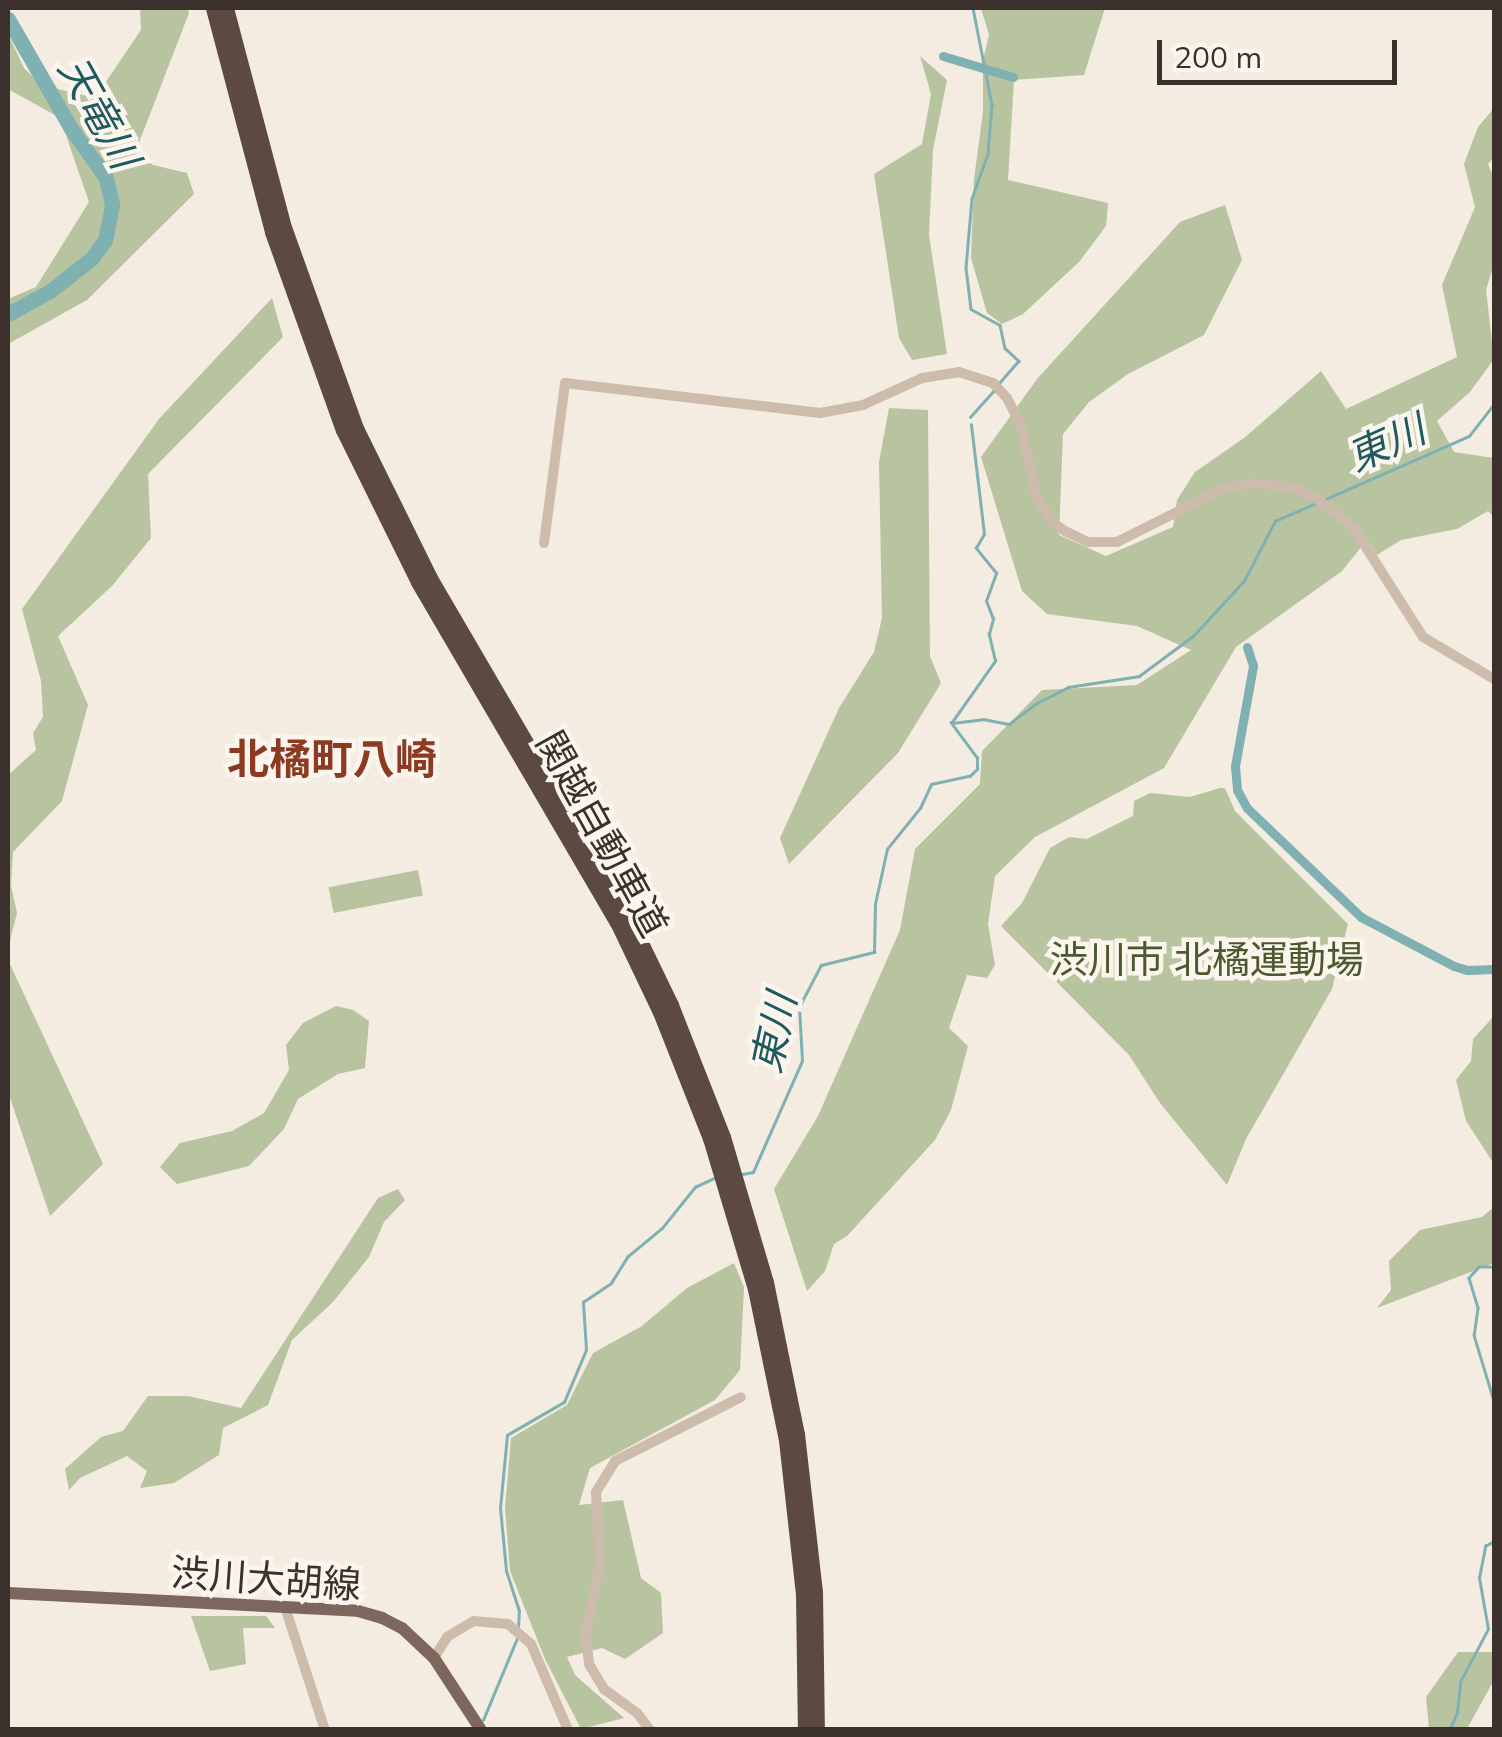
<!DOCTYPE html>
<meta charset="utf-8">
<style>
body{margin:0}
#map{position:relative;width:1502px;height:1737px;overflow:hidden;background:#f4ebe1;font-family:Mulish,"Noto Sans JP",sans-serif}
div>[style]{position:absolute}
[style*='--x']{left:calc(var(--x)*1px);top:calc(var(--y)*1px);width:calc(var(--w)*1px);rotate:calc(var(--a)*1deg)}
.green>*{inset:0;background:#b8c4a0;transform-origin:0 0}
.stream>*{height:2.5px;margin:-1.25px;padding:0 1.25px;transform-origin:1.25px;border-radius:1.25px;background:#7fb0b2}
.canal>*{height:9px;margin:-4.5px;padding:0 4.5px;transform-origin:4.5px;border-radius:4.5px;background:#7fb0b2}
.river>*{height:15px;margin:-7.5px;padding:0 7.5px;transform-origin:7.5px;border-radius:7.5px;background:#7fb0b2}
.minor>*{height:10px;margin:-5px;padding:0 5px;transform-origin:5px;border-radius:5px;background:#cdbbac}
.major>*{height:12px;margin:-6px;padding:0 6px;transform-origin:6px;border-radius:6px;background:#7d675c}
.highway>*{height:15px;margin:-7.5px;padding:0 7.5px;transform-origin:7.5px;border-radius:7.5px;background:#5c4a42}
span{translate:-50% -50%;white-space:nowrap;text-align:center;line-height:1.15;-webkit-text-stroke:9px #fbf5ee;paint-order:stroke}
.street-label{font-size:38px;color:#3b302b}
.park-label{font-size:38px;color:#4a5a2e}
.water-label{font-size:40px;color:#1f5a5e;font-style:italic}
.quarter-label{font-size:42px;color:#8c3b22;font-weight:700}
.frame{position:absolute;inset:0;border:10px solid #3b302b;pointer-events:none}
.scale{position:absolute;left:1157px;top:40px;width:240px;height:45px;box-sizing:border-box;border:5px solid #3b302b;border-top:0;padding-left:12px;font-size:30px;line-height:35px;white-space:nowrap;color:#3b302b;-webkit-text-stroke:8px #fbf5ee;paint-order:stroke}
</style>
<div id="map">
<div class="green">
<i style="clip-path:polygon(140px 8px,187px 8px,189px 13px,135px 153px,153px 165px,187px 173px,194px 194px,87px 300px,8px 344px,8px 299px,36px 287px,89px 202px,60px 118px,8px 89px,8px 34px,24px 68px,41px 85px,95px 98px,141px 30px)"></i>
<i style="clip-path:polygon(981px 8px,1105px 8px,1084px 75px,1014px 80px,1008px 180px,1108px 203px,1106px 226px,1079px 262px,1023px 314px,1002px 324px,987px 313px,971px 258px,974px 179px,983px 112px,983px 60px,989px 35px)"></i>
<i style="clip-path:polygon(920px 56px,947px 80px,933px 150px,929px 235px,947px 354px,912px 360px,899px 338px,874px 174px,922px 144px,931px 94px)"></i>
<i style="clip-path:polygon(1494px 108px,1494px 157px,1488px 164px,1494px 178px,1494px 264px,1486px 290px,1494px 359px,1470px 392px,1437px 421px,1454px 452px,1494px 458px,1494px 517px,1488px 511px,1457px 529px,1401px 540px,1377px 555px,1356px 523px,1362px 546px,1342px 571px,1236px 647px,1164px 768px,1035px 837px,995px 876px,988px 924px,995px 965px,987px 978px,967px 975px,949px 1028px,968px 1046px,951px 1110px,935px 1140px,847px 1236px,834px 1244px,825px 1271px,807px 1291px,774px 1189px,818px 1116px,900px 930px,915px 849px,980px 784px,982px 751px,1042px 690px,1137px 685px,1191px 650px,1137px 626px,1047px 614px,1022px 591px,981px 457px,1037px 379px,1180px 222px,1225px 205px,1242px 260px,1204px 335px,1128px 374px,1089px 402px,1063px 434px,1059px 535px,1106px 556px,1173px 527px,1177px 500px,1195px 472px,1244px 438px,1321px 371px,1346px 409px,1457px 357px,1442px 285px,1475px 207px,1464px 164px,1478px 127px)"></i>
<i style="clip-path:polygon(272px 298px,283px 337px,148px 474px,151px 538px,112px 586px,58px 636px,88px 705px,62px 801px,13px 852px,11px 885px,17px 913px,8px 949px,8px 775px,36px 750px,33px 733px,43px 717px,41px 681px,22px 609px,159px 419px)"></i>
<i style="clip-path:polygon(889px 408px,928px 410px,930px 656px,941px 683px,898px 753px,789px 864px,780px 838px,839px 708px,874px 652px,882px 618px,879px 462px)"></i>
<i style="clip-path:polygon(1220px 788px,1225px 788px,1235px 811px,1348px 924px,1332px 989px,1246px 1139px,1227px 1185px,1160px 1103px,1129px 1055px,1001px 926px,1022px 903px,1050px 848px,1069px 837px,1087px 839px,1133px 816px,1134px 801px,1150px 793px,1190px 797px)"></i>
<i style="left:418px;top:870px;width:26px;height:91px;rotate:79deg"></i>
<i style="clip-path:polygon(8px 960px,103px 1164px,50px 1216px,8px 1092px)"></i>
<i style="clip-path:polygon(336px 1006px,353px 1010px,369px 1021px,365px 1068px,338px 1074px,298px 1099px,284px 1129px,249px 1166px,177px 1184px,160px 1167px,180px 1143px,232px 1131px,264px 1113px,289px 1070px,286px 1045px,303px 1023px)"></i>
<i style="clip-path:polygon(1494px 1016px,1494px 1164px,1466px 1121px,1456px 1080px,1471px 1061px,1473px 1039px)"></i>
<i style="clip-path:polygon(398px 1189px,405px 1200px,384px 1222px,369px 1257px,333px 1302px,292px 1340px,268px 1405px,223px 1428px,219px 1455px,174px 1483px,140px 1488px,147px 1471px,127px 1456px,80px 1478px,69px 1490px,65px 1469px,101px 1437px,123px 1431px,148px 1396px,188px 1396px,241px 1408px,378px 1198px)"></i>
<i style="clip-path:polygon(1494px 1207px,1494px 1263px,1377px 1308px,1391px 1290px,1389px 1261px,1420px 1230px,1482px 1217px)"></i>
<i style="clip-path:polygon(734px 1263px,744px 1287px,740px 1370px,715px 1400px,590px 1468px,579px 1505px,623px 1500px,641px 1578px,661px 1593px,663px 1633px,625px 1659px,602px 1648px,567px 1657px,575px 1675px,624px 1718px,581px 1729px,545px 1659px,510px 1571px,505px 1508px,511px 1438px,567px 1405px,593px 1353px,642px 1326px,687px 1288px)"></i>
<i style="clip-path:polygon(191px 1616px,266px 1616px,275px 1628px,243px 1628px,246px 1664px,210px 1671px)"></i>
<i style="clip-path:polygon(1458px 1652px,1494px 1652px,1494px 1680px,1467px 1729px,1429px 1729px,1426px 1697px)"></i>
</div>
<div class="stream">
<i style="--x:973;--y:8;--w:99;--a:78.9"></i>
<i style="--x:992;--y:105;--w:49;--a:94.7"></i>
<i style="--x:988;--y:154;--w:48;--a:109.6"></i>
<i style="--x:972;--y:199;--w:69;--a:95"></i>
<i style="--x:966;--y:268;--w:41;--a:83"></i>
<i style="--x:971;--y:309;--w:33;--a:29"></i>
<i style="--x:1000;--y:325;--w:24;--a:78"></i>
<i style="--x:1005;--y:348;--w:19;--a:43"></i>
<i style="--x:1019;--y:361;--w:30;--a:131"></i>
<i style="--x:970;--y:417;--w:36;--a:-48"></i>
<i style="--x:1326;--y:499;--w:156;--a:-23.8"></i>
<i style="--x:1469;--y:436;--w:41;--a:-52"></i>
<i style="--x:952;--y:722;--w:75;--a:-54.8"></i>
<i style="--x:995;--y:661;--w:28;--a:-103"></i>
<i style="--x:989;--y:634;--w:16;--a:-75"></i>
<i style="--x:993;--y:619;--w:19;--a:-111"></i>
<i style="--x:986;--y:601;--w:30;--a:-70"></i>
<i style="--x:996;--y:573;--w:32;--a:-129"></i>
<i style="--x:976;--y:548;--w:16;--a:-60"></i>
<i style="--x:984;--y:534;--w:110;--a:-96.8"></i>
<i style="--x:952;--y:723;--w:31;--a:-7"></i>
<i style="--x:983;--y:719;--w:26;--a:11"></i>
<i style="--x:1009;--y:724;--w:35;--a:-37"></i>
<i style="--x:1037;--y:703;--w:35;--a:-27"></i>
<i style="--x:1068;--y:687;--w:72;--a:-8.8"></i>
<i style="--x:1139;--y:676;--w:67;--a:-36.5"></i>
<i style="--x:1193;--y:636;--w:75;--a:-47.2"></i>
<i style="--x:1244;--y:581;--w:68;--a:-62.7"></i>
<i style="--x:1275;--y:521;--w:43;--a:-23.6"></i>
<i style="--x:742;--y:1174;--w:11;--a:-10"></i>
<i style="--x:753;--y:1172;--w:121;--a:-66.2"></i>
<i style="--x:802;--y:1061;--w:54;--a:-93.2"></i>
<i style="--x:799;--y:1007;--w:47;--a:-62.4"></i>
<i style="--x:821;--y:965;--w:55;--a:-13.8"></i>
<i style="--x:874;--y:952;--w:48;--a:-88.8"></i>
<i style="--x:875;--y:904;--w:56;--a:-77.7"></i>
<i style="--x:887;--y:849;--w:53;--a:-51.2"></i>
<i style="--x:920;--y:808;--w:26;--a:-65"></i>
<i style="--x:931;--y:784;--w:40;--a:-12"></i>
<i style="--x:970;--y:776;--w:10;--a:-45"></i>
<i style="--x:977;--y:769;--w:11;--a:-90"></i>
<i style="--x:977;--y:758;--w:44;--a:-126.6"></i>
<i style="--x:1494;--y:1267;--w:15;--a:180"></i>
<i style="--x:1479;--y:1267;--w:15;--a:132"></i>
<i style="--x:1469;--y:1278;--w:31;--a:73"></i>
<i style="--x:1478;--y:1308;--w:27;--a:98"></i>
<i style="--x:1474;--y:1335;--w:69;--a:73.1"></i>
<i style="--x:518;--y:1628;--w:17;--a:-87"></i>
<i style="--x:519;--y:1611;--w:42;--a:-108"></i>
<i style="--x:506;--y:1571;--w:63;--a:-95.4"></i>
<i style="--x:500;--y:1508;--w:73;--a:-84.5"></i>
<i style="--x:507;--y:1435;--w:66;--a:-30.1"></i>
<i style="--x:564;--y:1402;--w:56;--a:-67.1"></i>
<i style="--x:586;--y:1350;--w:48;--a:-93.6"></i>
<i style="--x:583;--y:1302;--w:34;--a:-34"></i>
<i style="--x:611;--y:1283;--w:31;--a:-58"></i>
<i style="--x:627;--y:1257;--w:45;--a:-39.6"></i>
<i style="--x:662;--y:1228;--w:53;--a:-51.2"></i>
<i style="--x:695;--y:1187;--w:21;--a:-25"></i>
<i style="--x:483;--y:1720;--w:91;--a:-67.4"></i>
<i style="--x:1449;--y:1730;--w:19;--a:-65"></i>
<i style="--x:1457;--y:1713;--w:31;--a:-84"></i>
<i style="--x:1460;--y:1682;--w:60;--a:-62.2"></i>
<i style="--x:1488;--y:1629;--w:52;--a:-100"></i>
<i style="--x:1479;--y:1578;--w:33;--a:-79"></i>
<i style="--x:1485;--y:1546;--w:10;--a:-29"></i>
</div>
<div class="canal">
<i style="--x:943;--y:56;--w:73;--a:16.7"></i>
<i style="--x:1247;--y:647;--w:20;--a:72"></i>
<i style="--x:1253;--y:666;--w:102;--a:100.2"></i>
<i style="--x:1235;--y:766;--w:24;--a:85"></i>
<i style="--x:1237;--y:790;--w:21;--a:61"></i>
<i style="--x:1247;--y:808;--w:158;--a:43.7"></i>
<i style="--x:1361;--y:917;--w:105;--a:27.8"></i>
<i style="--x:1454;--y:966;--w:14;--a:17"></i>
<i style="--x:1467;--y:970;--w:27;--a:-2"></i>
</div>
<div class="river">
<i style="--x:8;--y:19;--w:125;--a:60.1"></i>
<i style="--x:70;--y:127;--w:62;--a:54.8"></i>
<i style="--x:106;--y:178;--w:28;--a:77"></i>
<i style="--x:112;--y:205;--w:36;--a:101"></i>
<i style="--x:105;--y:240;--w:22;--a:126"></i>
<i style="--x:92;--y:258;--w:53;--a:141.8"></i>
<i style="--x:50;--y:291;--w:48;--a:151.3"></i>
</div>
<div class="minor">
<i style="--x:544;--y:543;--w:161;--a:-82.5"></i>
<i style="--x:565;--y:383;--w:257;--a:6.7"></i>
<i style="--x:820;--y:413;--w:44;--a:-10.5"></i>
<i style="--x:863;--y:405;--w:65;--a:-24.6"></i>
<i style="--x:922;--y:378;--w:37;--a:-9"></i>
<i style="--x:959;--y:372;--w:36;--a:18"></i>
<i style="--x:993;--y:383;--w:21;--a:47"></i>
<i style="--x:1007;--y:398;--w:28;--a:63"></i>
<i style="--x:1020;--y:423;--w:77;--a:77.2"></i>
<i style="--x:1037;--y:498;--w:28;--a:58"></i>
<i style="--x:1052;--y:522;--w:16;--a:35"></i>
<i style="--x:1065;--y:531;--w:25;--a:26"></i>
<i style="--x:1088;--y:542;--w:29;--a:0"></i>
<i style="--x:1117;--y:542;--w:121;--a:-26.6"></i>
<i style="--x:1225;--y:488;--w:27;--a:-10"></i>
<i style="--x:1252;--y:483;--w:43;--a:6.6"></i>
<i style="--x:1295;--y:488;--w:27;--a:27"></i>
<i style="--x:1319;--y:500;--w:43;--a:38.5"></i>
<i style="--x:1353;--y:527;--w:130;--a:57.5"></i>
<i style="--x:1423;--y:637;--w:82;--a:30.6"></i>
<i style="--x:285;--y:1607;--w:129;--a:72"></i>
<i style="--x:434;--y:1658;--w:25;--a:-58"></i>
<i style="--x:447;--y:1637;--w:31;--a:-31"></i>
<i style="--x:474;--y:1621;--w:34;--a:5"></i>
<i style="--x:508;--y:1624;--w:30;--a:41"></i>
<i style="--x:531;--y:1644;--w:94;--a:66.7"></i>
<i style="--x:650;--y:1730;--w:21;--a:-127"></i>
<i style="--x:637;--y:1713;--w:41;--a:-144"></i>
<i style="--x:604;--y:1689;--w:29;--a:-121"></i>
<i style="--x:589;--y:1664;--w:30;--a:-96"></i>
<i style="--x:586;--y:1634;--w:71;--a:-78.7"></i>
<i style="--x:600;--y:1564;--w:72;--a:-93.2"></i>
<i style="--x:596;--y:1492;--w:36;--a:-58"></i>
<i style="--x:615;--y:1461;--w:141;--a:-26.9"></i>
</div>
<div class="major">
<i style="--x:8;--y:1593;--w:350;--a:2.9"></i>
<i style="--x:358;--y:1611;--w:25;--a:16"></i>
<i style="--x:382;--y:1618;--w:22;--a:27"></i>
<i style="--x:402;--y:1628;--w:44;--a:43.2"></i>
<i style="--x:434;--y:1658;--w:86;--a:56.9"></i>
</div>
<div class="highway">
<i style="--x:213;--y:8;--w:232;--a:75.2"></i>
<i style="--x:272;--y:232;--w:210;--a:70.3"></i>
<i style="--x:343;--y:430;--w:169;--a:63.7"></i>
<i style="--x:418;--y:582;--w:394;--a:59.7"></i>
<i style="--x:617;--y:922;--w:100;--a:64.5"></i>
<i style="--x:660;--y:1012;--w:136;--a:68.4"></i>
<i style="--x:710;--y:1138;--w:158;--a:73.4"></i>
<i style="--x:755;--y:1289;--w:154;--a:78.4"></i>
<i style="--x:786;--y:1440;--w:154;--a:83.7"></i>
<i style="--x:803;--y:1593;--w:137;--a:89.2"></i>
<i style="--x:226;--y:8;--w:227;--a:75.2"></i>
<i style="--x:284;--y:227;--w:214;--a:70.3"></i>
<i style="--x:356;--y:428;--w:167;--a:63.7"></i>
<i style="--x:430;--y:578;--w:394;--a:59.7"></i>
<i style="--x:629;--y:918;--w:97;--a:64.2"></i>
<i style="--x:671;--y:1005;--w:142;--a:68.5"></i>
<i style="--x:723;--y:1137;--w:151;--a:73.5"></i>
<i style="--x:766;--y:1282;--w:155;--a:78.5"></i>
<i style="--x:797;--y:1434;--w:159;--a:83.5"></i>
<i style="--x:815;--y:1592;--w:138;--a:89.2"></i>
</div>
<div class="street-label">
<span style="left:602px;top:834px;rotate:61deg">関越自動車道</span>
<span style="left:266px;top:1579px;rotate:4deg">渋川大胡線</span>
</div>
<div class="park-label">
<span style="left:1207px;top:960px">渋川市 北橘運動場</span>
</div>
<div class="water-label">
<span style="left:100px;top:112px;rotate:61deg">天竜川</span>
<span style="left:1386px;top:442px;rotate:-24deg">東川</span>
<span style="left:773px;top:1033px;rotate:-78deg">東川</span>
</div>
<div class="quarter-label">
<span style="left:332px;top:759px">北橘町八崎</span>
</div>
<div class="frame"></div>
<div class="scale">200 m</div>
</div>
